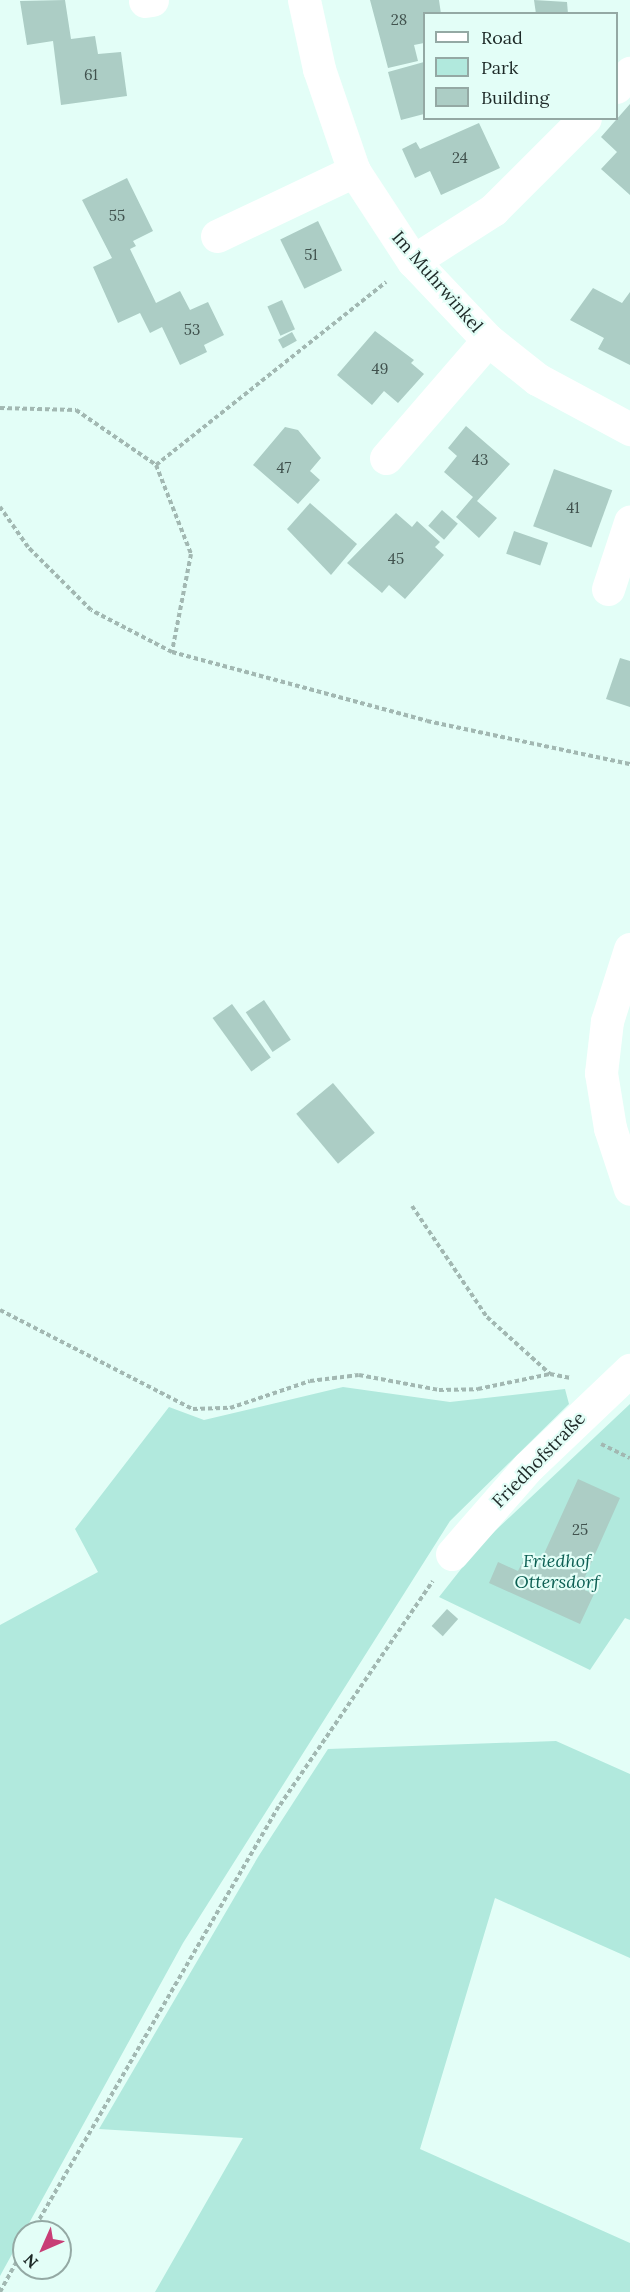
<!DOCTYPE html>
<meta charset="utf-8">
<style>
body{margin:0}
#map{position:relative;width:630px;height:2292px;overflow:hidden;background:#e3fef7;font-family:Lora,serif}
div>[style]{position:absolute}
[style*='--x']{left:calc(var(--x)*1px);top:calc(var(--y)*1px);width:calc(var(--w)*1px);rotate:calc(var(--a)*1deg)}
.green>*{inset:0;background:#b1e9dd}
.building>*{inset:0;background:#accdc5;transform-origin:0 0}
.path>*{height:4px;margin-top:-2px;transform-origin:0;background:repeating-linear-gradient(90deg,#a2b8b2 0 4.5px,transparent 0 7.5px)}
.minor>*{height:33px;margin:-16.5px;padding:0 16.5px;transform-origin:16.5px;border-radius:16.5px;background:#fff}
span{translate:-50% -50%;white-space:nowrap;text-align:center;line-height:1.15;-webkit-text-stroke:4.5px #e3fef7;paint-order:stroke}
.number-label{font-size:15px;color:#41524e}
.number-label span{-webkit-text-stroke-width:0}
.street-label{font-size:18px;color:#1d2927}
.park-label{font-size:18px;color:#0c5f53;font-style:italic}
.legend{position:absolute;left:423px;top:12px;width:195px;height:108px;box-sizing:border-box;background:#e3fef7;border:2px solid #94a9a4;margin:0;padding:8px 10px;list-style:none;font-size:18px;color:#1d2927}
.legend li{display:flex;align-items:center;gap:12px;height:30px}
.legend b{width:30px;border:2px solid #94a9a4}
.north{position:absolute;left:12px;top:2220px;width:60px;height:60px;box-sizing:border-box;background:#e3fef7;border:2px solid #94a9a4;border-radius:50%;rotate:225deg;font-size:16px;font-weight:700;line-height:24px;text-align:center;color:#1d2927}
.north::after{content:'';display:block;margin:auto;width:21px;height:27px;background:#c83e76;clip-path:polygon(50% 0,100% 100%,50% 72%,0 100%)}
</style>
<div id="map">
<div class="green">
<i style="clip-path:polygon(343px 1387px,450px 1402px,565px 1389px,569px 1404px,450px 1521px,183px 1943px,0 2276px,0 1625px,98px 1572px,75px 1529px,169px 1407px,204px 1420px)"></i>
<i style="clip-path:polygon(630px 1404px,630px 1620px,625px 1618px,590px 1670px,439px 1597px,480px 1545px)"></i>
<i style="clip-path:polygon(556px 1741px,630px 1774px,630px 1958px,495px 1898px,420px 2149px,630px 2243px,630px 2292px,155px 2292px,243px 2138px,99px 2129px,258px 1857px,328px 1749px)"></i>
</div>
<div class="building">
<i style="clip-path:polygon(65px 0,71px 39px,95px 36px,98px 54px,121px 52px,127px 96px,61px 105px,53px 41px,27px 45px,20px 1px)"></i>
<i style="clip-path:polygon(370px 0,439px 0,441px 14px,424px 14px,424px 43px,414px 45px,418px 61px,388px 68px)"></i>
<i style="clip-path:polygon(534px 0,567px 2px,568px 14px,536px 14px)"></i>
<i style="clip-path:polygon(424px 62px,424px 114px,401px 120px,388px 72px)"></i>
<i style="clip-path:polygon(630px 104px,630px 195px,601px 169px,617px 152px,601px 137px)"></i>
<i style="clip-path:polygon(479px 123px,500px 168px,441px 195px,430px 171px,415px 178px,402px 149px,416px 142px,420px 149px)"></i>
<i style="clip-path:polygon(127px 178px,153px 231px,133px 241px,136px 246px,130px 249px,156px 303px,180px 291px,190px 310px,208px 302px,224px 335px,204px 345px,207px 352px,180px 365px,162px 327px,150px 333px,140px 313px,118px 323px,93px 267px,112px 258px,82px 200px)"></i>
<i style="left:318px;top:221px;width:55px;height:42px;rotate:64deg"></i>
<i style="clip-path:polygon(593px 288px,622px 303px,630px 292px,630px 365px,598px 349px,604px 338px,570px 320px)"></i>
<i style="left:282px;top:300px;width:32px;height:16px;rotate:66deg"></i>
<i style="clip-path:polygon(375px 331px,414px 360px,411px 363px,424px 374px,398px 403px,384px 391px,372px 405px,337px 375px)"></i>
<i style="left:292px;top:332px;width:10px;height:16px;rotate:61deg"></i>
<i style="clip-path:polygon(466px 426px,510px 464px,477px 501px,497px 518px,479px 538px,456px 517px,473px 497px,444px 472px,457px 456px,448px 448px)"></i>
<i style="clip-path:polygon(285px 427px,298px 430px,321px 458px,310px 471px,320px 480px,298px 504px,253px 465px)"></i>
<i style="left:554px;top:469px;width:62px;height:61px;rotate:20deg"></i>
<i style="clip-path:polygon(310px 503px,357px 544px,331px 575px,287px 529px)"></i>
<i style="left:442px;top:510px;width:21px;height:21px;rotate:41deg"></i>
<i style="clip-path:polygon(396px 513px,412px 527px,417px 521px,440px 542px,435px 547px,444px 555px,405px 599px,389px 585px,382px 593px,347px 563px)"></i>
<i style="left:514px;top:531px;width:36px;height:24px;rotate:19deg"></i>
<i style="clip-path:polygon(620px 658px,630px 661px,630px 707px,606px 699px)"></i>
<i style="left:264px;top:1000px;width:48px;height:22px;rotate:56deg"></i>
<i style="left:232px;top:1004px;width:66px;height:24px;rotate:54deg"></i>
<i style="left:333px;top:1083px;width:65px;height:48px;rotate:50deg"></i>
<i style="clip-path:polygon(578px 1479px,620px 1498px,580px 1588px,594px 1594px,580px 1624px,489px 1583px,498px 1562px,518px 1571px,523px 1561px,538px 1567px)"></i>
<i style="left:447px;top:1609px;width:15px;height:23px;rotate:42deg"></i>
</div>
<div class="path">
<i style="--x:0;--y:408;--w:76;--a:1.5"></i>
<i style="--x:76;--y:410;--w:97;--a:34.5"></i>
<i style="--x:156;--y:465;--w:96;--a:68.5"></i>
<i style="--x:191;--y:554;--w:100;--a:101"></i>
<i style="--x:172;--y:652;--w:91;--a:-152.6"></i>
<i style="--x:91;--y:610;--w:89;--a:-135"></i>
<i style="--x:28;--y:547;--w:49;--a:-125"></i>
<i style="--x:156;--y:465;--w:294;--a:-38.5"></i>
<i style="--x:172;--y:652;--w:264;--a:15.1"></i>
<i style="--x:427;--y:721;--w:208;--a:12"></i>
<i style="--x:412;--y:1206;--w:134;--a:56"></i>
<i style="--x:487;--y:1317;--w:85;--a:42.1"></i>
<i style="--x:0;--y:1310;--w:217;--a:27.2"></i>
<i style="--x:193;--y:1409;--w:37;--a:-2"></i>
<i style="--x:230;--y:1408;--w:84;--a:-18.6"></i>
<i style="--x:310;--y:1381;--w:49;--a:-7"></i>
<i style="--x:359;--y:1375;--w:81;--a:10.6"></i>
<i style="--x:439;--y:1390;--w:39;--a:-1"></i>
<i style="--x:478;--y:1389;--w:74;--a:-11.8"></i>
<i style="--x:550;--y:1374;--w:21;--a:11"></i>
<i style="--x:601;--y:1444;--w:32;--a:26"></i>
<i style="--x:32;--y:2232;--w:494;--a:-59.9"></i>
<i style="--x:280;--y:1805;--w:271;--a:-55.7"></i>
<i style="--x:0;--y:2292;--w:50;--a:-61.4"></i>
</div>
<div class="minor">
<i style="--x:304;--y:0;--w:71;--a:77.7"></i>
<i style="--x:319;--y:69;--w:108;--a:71.1"></i>
<i style="--x:354;--y:171;--w:108;--a:56.8"></i>
<i style="--x:413;--y:261;--w:109;--a:46.5"></i>
<i style="--x:488;--y:340;--w:63;--a:38.5"></i>
<i style="--x:537;--y:379;--w:106;--a:28.3"></i>
<i style="--x:145;--y:1;--w:7;--a:-8"></i>
<i style="--x:616;--y:87;--w:20;--a:-45"></i>
<i style="--x:217;--y:236;--w:152;--a:-25.4"></i>
<i style="--x:413;--y:261;--w:95;--a:-32.5"></i>
<i style="--x:493;--y:210;--w:130;--a:-45"></i>
<i style="--x:386;--y:458;--w:156;--a:-49.2"></i>
<i style="--x:608;--y:589;--w:71;--a:-71.8"></i>
<i style="--x:630;--y:949;--w:76;--a:107.7"></i>
<i style="--x:607;--y:1021;--w:52;--a:96.6"></i>
<i style="--x:601;--y:1073;--w:56;--a:80.7"></i>
<i style="--x:610;--y:1128;--w:64;--a:71.8"></i>
<i style="--x:452;--y:1554;--w:116;--a:-48.9"></i>
<i style="--x:528;--y:1467;--w:141;--a:-43.6"></i>
</div>
<div class="number-label">
<span style="left:399px;top:20px">28</span>
<span style="left:91px;top:75px">61</span>
<span style="left:460px;top:158px">24</span>
<span style="left:117px;top:216px">55</span>
<span style="left:311px;top:255px">51</span>
<span style="left:192px;top:330px">53</span>
<span style="left:380px;top:369px">49</span>
<span style="left:480px;top:460px">43</span>
<span style="left:284px;top:468px">47</span>
<span style="left:573px;top:508px">41</span>
<span style="left:396px;top:559px">45</span>
<span style="left:580px;top:1530px">25</span>
</div>
<div class="street-label">
<span style="left:437px;top:282px;rotate:49deg">Im Muhrwinkel</span>
<span style="left:539px;top:1460px;rotate:-46deg">Friedhofstraße</span>
</div>
<div class="park-label">
<span style="left:557px;top:1572px">Friedhof<br>Ottersdorf</span>
</div>
<ul class="legend">
<li><b style="height:8px;background:#fff"></b>Road</li>
<li><b style="height:16px;background:#b1e9dd"></b>Park</li>
<li><b style="height:16px;background:#accdc5"></b>Building</li>
</ul>
<div class="north">N</div>
</div>
